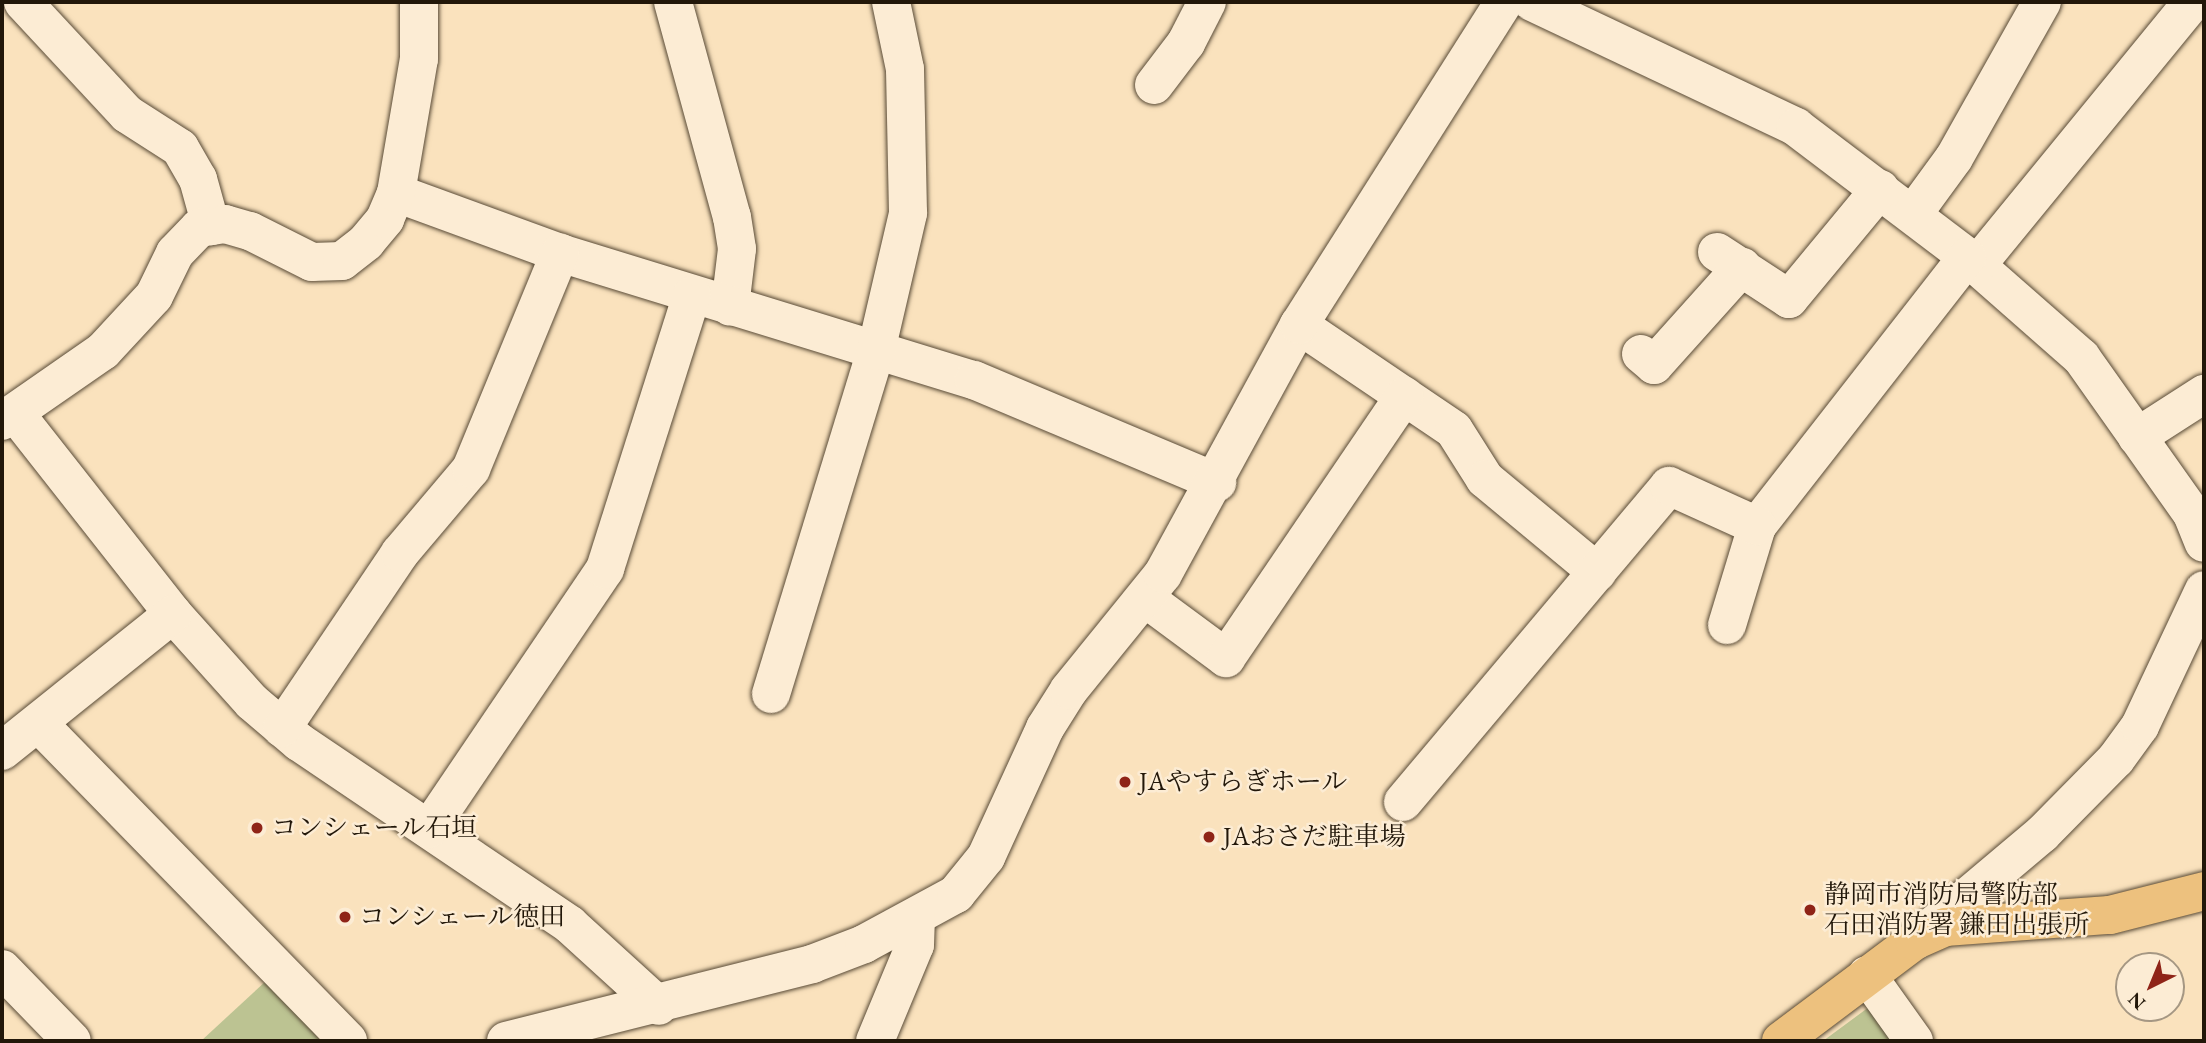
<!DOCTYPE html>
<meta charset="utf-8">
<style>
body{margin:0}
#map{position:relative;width:2206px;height:1043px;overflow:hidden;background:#fae2bd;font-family:"EB Garamond","Noto Serif JP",serif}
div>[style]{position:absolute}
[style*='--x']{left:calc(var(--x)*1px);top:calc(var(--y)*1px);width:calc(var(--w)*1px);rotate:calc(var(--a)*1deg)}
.green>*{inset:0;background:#bcc392}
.roads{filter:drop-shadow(0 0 2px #584a36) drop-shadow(0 0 2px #584a36)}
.minor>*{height:38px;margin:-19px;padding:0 19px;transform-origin:19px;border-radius:19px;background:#fcecd4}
.major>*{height:38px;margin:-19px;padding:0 19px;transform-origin:19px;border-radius:19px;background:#edc17e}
.dots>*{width:19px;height:19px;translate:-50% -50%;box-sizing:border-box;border:4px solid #fcecd4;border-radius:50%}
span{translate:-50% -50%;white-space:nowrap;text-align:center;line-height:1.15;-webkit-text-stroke:5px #fcecd4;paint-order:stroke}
.poi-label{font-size:26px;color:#221709}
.left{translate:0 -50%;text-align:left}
.frame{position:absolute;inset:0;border:4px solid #221709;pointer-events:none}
.north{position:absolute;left:2115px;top:952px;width:70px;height:70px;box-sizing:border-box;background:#fcecd4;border:2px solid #a59783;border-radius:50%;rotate:223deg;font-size:19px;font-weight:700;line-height:28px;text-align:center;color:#221709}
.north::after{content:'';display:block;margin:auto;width:24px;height:32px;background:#8f2418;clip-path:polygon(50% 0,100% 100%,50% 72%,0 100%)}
</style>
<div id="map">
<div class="green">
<i style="clip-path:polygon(267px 980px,321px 1041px,201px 1041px)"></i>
<i style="clip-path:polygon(1869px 1007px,1892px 1041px,1823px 1041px)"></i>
</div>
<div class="roads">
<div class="minor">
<i style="--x:23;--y:2;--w:153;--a:47.1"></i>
<i style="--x:127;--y:114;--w:63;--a:32.7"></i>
<i style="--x:180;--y:148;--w:36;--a:60"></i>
<i style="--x:198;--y:179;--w:49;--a:74.5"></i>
<i style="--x:673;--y:2;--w:223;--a:74.7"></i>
<i style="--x:732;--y:217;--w:32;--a:81"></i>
<i style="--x:737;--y:249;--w:58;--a:96.9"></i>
<i style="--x:1532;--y:2;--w:292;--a:25.3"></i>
<i style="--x:1796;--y:127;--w:215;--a:37.2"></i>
<i style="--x:1967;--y:257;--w:152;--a:41.3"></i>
<i style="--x:2081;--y:357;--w:192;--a:54.7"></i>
<i style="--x:2192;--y:514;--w:31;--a:68"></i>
<i style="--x:1154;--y:85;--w:53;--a:-52.7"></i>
<i style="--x:1186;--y:43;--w:46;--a:-62.9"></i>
<i style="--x:396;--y:193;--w:175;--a:20.1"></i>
<i style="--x:560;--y:253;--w:433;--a:17.1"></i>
<i style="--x:974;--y:380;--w:264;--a:22.8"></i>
<i style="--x:1913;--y:214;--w:69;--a:-53.8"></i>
<i style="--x:1954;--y:158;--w:179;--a:-60.6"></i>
<i style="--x:1717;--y:252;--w:86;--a:33.1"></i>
<i style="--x:1789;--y:299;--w:143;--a:-50.4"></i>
<i style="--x:1977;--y:265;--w:340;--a:-50.7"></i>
<i style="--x:1299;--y:325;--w:187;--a:34.1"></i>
<i style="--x:1454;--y:430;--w:58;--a:57.7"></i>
<i style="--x:1485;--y:479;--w:146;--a:39.7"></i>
<i style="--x:1641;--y:354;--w:17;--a:40"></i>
<i style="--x:1654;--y:365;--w:132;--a:-48.1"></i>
<i style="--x:15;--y:413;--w:256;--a:51.8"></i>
<i style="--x:173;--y:614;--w:118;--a:48.1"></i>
<i style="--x:252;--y:702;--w:62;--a:40.4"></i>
<i style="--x:299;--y:742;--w:327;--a:34"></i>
<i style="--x:570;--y:925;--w:120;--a:42.3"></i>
<i style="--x:2;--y:421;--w:123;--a:-34.7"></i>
<i style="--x:103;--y:351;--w:75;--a:-47.2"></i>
<i style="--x:154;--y:296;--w:48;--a:-64"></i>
<i style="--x:175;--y:253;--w:35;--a:-46"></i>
<i style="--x:199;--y:228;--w:26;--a:-9"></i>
<i style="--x:225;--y:224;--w:26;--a:16"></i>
<i style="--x:250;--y:231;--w:69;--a:26.6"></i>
<i style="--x:312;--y:262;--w:30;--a:-2"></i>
<i style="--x:342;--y:261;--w:31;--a:-38"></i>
<i style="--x:366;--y:242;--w:30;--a:-50"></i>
<i style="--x:385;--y:219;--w:28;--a:-67"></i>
<i style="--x:396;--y:193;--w:136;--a:-80.3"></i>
<i style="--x:419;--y:59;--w:57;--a:-90"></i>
<i style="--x:2137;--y:437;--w:80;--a:-32.7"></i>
<i style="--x:1145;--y:598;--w:101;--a:36.5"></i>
<i style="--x:1226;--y:658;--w:317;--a:-55.8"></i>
<i style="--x:1727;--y:625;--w:103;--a:-73.1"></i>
<i style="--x:1757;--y:526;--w:341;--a:-52"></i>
<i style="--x:771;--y:694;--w:359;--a:-73"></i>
<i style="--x:876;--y:351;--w:142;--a:-76.9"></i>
<i style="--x:908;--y:213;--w:144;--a:-91.2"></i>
<i style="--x:905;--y:69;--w:68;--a:-101.8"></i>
<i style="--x:38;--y:723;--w:444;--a:45.7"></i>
<i style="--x:282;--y:728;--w:211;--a:-56"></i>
<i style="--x:400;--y:553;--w:110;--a:-49.8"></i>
<i style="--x:471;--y:469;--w:234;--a:-67.6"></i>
<i style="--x:2;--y:751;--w:219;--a:-38.7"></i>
<i style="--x:1403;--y:802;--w:413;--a:-49.9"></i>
<i style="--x:1669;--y:486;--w:97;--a:24.4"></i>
<i style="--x:429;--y:829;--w:314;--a:-55.9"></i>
<i style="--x:605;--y:569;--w:287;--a:-72.4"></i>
<i style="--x:1916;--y:940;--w:165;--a:-40.1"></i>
<i style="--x:2042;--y:834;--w:105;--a:-45.4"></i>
<i style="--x:2116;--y:759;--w:41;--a:-54"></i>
<i style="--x:2140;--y:726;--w:150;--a:-64.8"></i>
<i style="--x:2;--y:969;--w:100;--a:45.8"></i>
<i style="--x:1867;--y:975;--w:81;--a:54.5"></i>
<i style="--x:506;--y:1041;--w:316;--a:-14.1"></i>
<i style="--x:812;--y:964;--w:56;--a:-21"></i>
<i style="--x:864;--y:944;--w:105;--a:-28.5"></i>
<i style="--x:956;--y:894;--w:48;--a:-51"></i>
<i style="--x:986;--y:857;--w:142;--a:-65.4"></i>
<i style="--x:1045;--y:728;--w:45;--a:-57.7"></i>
<i style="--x:1069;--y:690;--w:149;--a:-51"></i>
<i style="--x:1163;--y:574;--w:284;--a:-61.4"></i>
<i style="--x:1299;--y:325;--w:383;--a:-57.6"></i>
<i style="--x:875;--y:1041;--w:104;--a:-67.4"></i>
<i style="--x:915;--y:945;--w:28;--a:-88"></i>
</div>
<div class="major">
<i style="--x:1781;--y:1041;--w:166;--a:-36.9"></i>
<i style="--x:1914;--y:941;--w:34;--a:-24"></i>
<i style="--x:1945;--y:927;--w:165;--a:-4.2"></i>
<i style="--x:2110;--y:915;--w:97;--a:-14.3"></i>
</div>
</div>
<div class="dots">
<i style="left:1125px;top:782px;background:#8f2418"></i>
<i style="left:257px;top:828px;background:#8f2418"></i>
<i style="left:1209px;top:837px;background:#8f2418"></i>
<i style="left:1810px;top:910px;background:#8f2418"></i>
<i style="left:345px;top:917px;background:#8f2418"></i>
</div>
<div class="poi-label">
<span class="left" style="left:1139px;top:782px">JAやすらぎホール</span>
<span class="left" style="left:271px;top:828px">コンシェール石垣</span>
<span class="left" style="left:1223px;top:837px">JAおさだ駐車場</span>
<span class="left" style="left:1824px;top:910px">静岡市消防局警防部<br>石田消防署 鎌田出張所</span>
<span class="left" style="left:359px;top:917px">コンシェール徳田</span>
</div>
<div class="frame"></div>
<div class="north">N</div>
</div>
